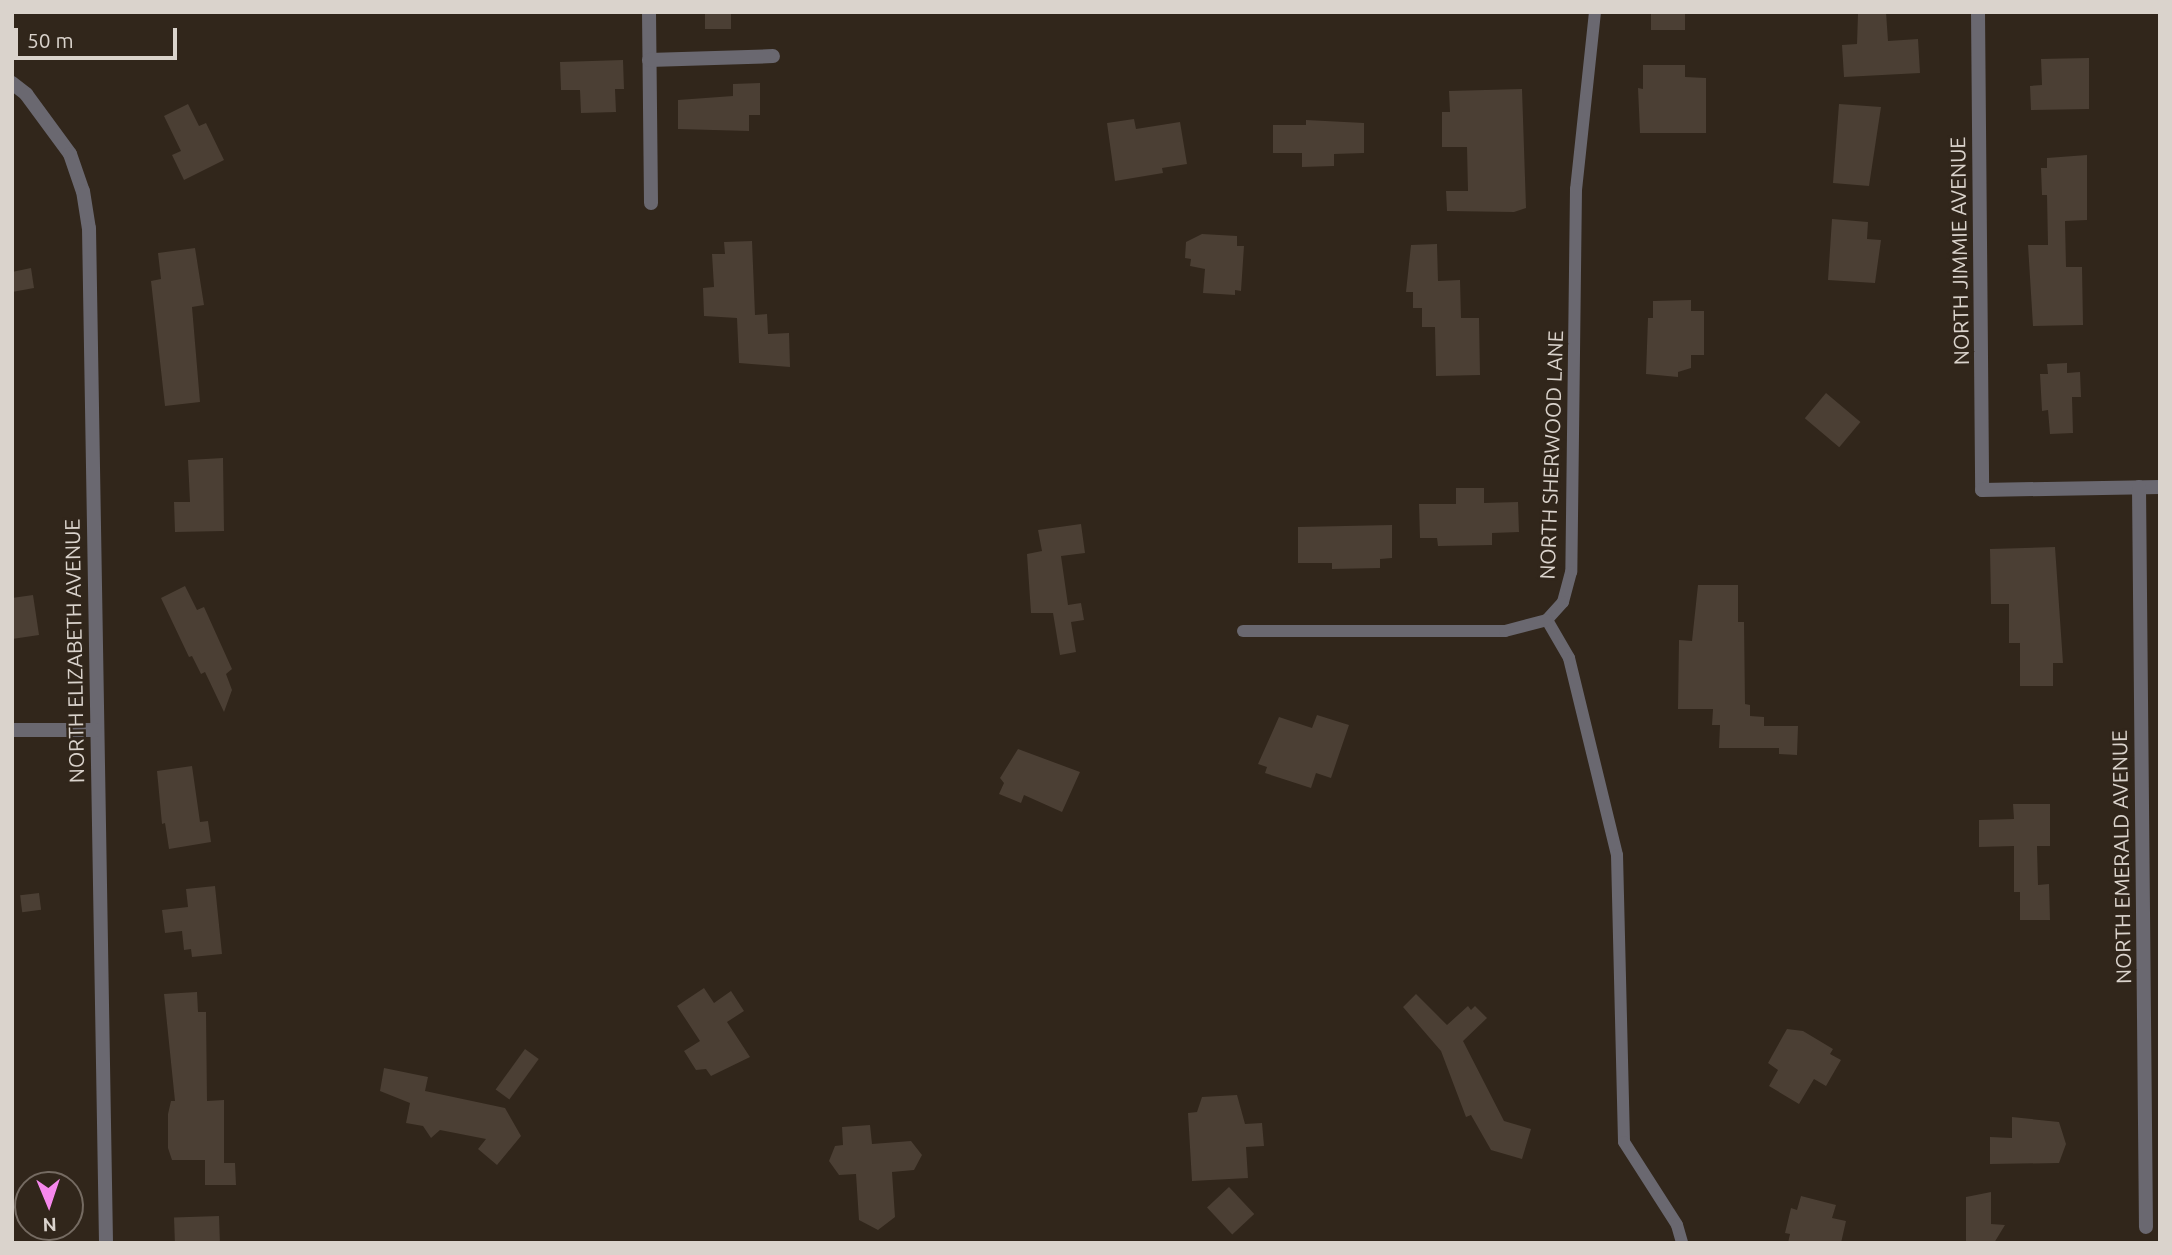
<!DOCTYPE html>
<style>
body{margin:0}
#map{position:relative;width:2172px;height:1255px;overflow:hidden;background:#31261b;font-family:Ubuntu,sans-serif}
div>[style]{position:absolute}
[style*='--x']{left:calc(var(--x)*1px);top:calc(var(--y)*1px);width:calc(var(--w)*1px);rotate:calc(var(--a)*1deg)}
.building>*{inset:0;background:#4b3f34;transform-origin:0 0}
.lane>*{height:12px;margin:-6px;padding:0 6px;transform-origin:6px;border-radius:6px;background:#6a6870}
.street>*{height:14px;margin:-7px;padding:0 7px;transform-origin:7px;border-radius:7px;background:#6a6870}
span{translate:-50% -50%;white-space:nowrap;text-align:center;line-height:1.15;-webkit-text-stroke:5px #31261b;paint-order:stroke}
.street-label{font-size:21px;color:#dad3cc}
.frame{position:absolute;inset:0;border:14px solid #dad3cc;pointer-events:none}
.north{position:absolute;left:14px;top:1171px;width:70px;height:70px;box-sizing:border-box;background:#31261b;border:2px solid #756b62;border-radius:50%;rotate:178deg;font-size:19px;font-weight:700;line-height:28px;text-align:center;color:#dad3cc}
.north::after{content:'';display:block;margin:auto;width:24px;height:32px;background:#f688ed;clip-path:polygon(50% 0,100% 100%,50% 72%,0 100%)}
.scale{position:absolute;left:14px;top:28px;width:163px;height:32px;box-sizing:border-box;border:4px solid #dad3cc;border-top:0;padding-left:9px;font-size:21px;line-height:24px;white-space:nowrap;color:#dad3cc;-webkit-text-stroke:5px #31261b;paint-order:stroke}
</style>
<div id="map">
<div class="building">
<i style="left:705px;top:12px;width:26px;height:17px"></i>
<i style="left:1651px;top:12px;width:34px;height:18px"></i>
<i style="clip-path:polygon(1886px 12px,1888px 41px,1918px 39px,1920px 73px,1844px 77px,1842px 45px,1857px 44px,1858px 14px)"></i>
<i style="clip-path:polygon(2089px 58px,2089px 109px,2031px 110px,2030px 86px,2042px 85px,2041px 59px)"></i>
<i style="clip-path:polygon(623px 60px,624px 89px,615px 89px,616px 112px,581px 113px,580px 90px,561px 90px,560px 62px)"></i>
<i style="clip-path:polygon(1643px 65px,1685px 65px,1685px 77px,1706px 78px,1706px 133px,1640px 133px,1638px 88px,1643px 89px)"></i>
<i style="clip-path:polygon(760px 83px,760px 115px,749px 115px,749px 131px,678px 129px,678px 100px,733px 96px,733px 84px)"></i>
<i style="clip-path:polygon(1522px 89px,1526px 208px,1514px 212px,1447px 211px,1446px 191px,1468px 191px,1467px 147px,1442px 147px,1442px 112px,1450px 112px,1449px 91px)"></i>
<i style="clip-path:polygon(188px 104px,199px 126px,206px 123px,224px 160px,184px 180px,172px 155px,181px 151px,164px 116px)"></i>
<i style="clip-path:polygon(1839px 104px,1881px 107px,1869px 186px,1833px 183px)"></i>
<i style="clip-path:polygon(1134px 119px,1136px 129px,1180px 122px,1187px 164px,1162px 168px,1163px 173px,1115px 181px,1107px 123px)"></i>
<i style="clip-path:polygon(1306px 120px,1364px 123px,1364px 153px,1334px 154px,1334px 166px,1302px 167px,1302px 153px,1273px 153px,1273px 125px,1306px 125px)"></i>
<i style="clip-path:polygon(2087px 155px,2087px 220px,2065px 221px,2066px 267px,2082px 267px,2083px 325px,2033px 326px,2028px 245px,2048px 245px,2047px 195px,2042px 195px,2041px 168px,2047px 168px,2047px 158px)"></i>
<i style="clip-path:polygon(1832px 219px,1868px 222px,1867px 239px,1881px 240px,1875px 283px,1828px 280px)"></i>
<i style="clip-path:polygon(1202px 234px,1237px 236px,1237px 246px,1244px 246px,1241px 291px,1235px 290px,1235px 295px,1203px 293px,1205px 269px,1190px 266px,1191px 259px,1185px 258px,1186px 242px)"></i>
<i style="clip-path:polygon(752px 241px,755px 315px,767px 314px,768px 334px,789px 333px,790px 367px,739px 363px,737px 318px,704px 316px,703px 288px,714px 287px,712px 254px,725px 254px,724px 242px)"></i>
<i style="clip-path:polygon(1437px 244px,1438px 281px,1460px 280px,1461px 318px,1479px 318px,1480px 375px,1436px 376px,1435px 327px,1422px 327px,1422px 308px,1413px 308px,1413px 292px,1406px 292px,1411px 245px)"></i>
<i style="clip-path:polygon(195px 248px,204px 305px,192px 307px,200px 402px,165px 406px,151px 281px,161px 279px,158px 253px)"></i>
<i style="clip-path:polygon(31px 268px,34px 288px,12px 292px,12px 272px)"></i>
<i style="clip-path:polygon(1691px 300px,1691px 311px,1704px 311px,1704px 355px,1691px 355px,1691px 368px,1678px 372px,1678px 377px,1646px 374px,1648px 318px,1653px 318px,1653px 301px)"></i>
<i style="clip-path:polygon(2067px 363px,2067px 373px,2080px 372px,2081px 397px,2072px 397px,2073px 433px,2050px 434px,2048px 410px,2042px 411px,2040px 374px,2048px 374px,2047px 364px)"></i>
<i style="left:1826px;top:393px;width:45px;height:33px;rotate:40deg"></i>
<i style="clip-path:polygon(223px 458px,224px 531px,175px 532px,174px 502px,190px 502px,188px 460px)"></i>
<i style="clip-path:polygon(1456px 488px,1484px 488px,1484px 503px,1518px 502px,1519px 532px,1492px 533px,1492px 545px,1438px 546px,1437px 538px,1420px 538px,1419px 504px,1456px 504px)"></i>
<i style="clip-path:polygon(1081px 524px,1085px 553px,1061px 556px,1068px 605px,1081px 603px,1084px 620px,1071px 622px,1076px 652px,1060px 655px,1053px 613px,1031px 613px,1027px 554px,1042px 551px,1038px 530px)"></i>
<i style="clip-path:polygon(1392px 525px,1392px 558px,1380px 559px,1380px 568px,1332px 569px,1332px 563px,1298px 563px,1298px 527px)"></i>
<i style="clip-path:polygon(2055px 547px,2063px 663px,2053px 663px,2053px 686px,2020px 686px,2020px 643px,2009px 643px,2009px 604px,1991px 604px,1990px 549px)"></i>
<i style="clip-path:polygon(1698px 585px,1738px 585px,1738px 622px,1744px 622px,1745px 704px,1750px 705px,1750px 716px,1764px 717px,1764px 726px,1798px 726px,1797px 755px,1779px 754px,1779px 748px,1719px 748px,1720px 725px,1712px 725px,1713px 709px,1678px 709px,1679px 640px,1692px 641px)"></i>
<i style="clip-path:polygon(185px 586px,197px 610px,204px 607px,232px 669px,226px 674px,232px 690px,224px 712px,205px 672px,201px 674px,192px 656px,189px 657px,161px 598px)"></i>
<i style="clip-path:polygon(33px 595px,39px 635px,12px 639px,12px 598px)"></i>
<i style="clip-path:polygon(1317px 715px,1349px 725px,1331px 778px,1316px 773px,1311px 788px,1265px 773px,1267px 767px,1258px 764px,1279px 717px,1312px 728px)"></i>
<i style="clip-path:polygon(1018px 749px,1080px 772px,1062px 812px,1024px 795px,1021px 803px,999px 794px,1004px 783px,1000px 778px)"></i>
<i style="clip-path:polygon(192px 766px,200px 822px,208px 821px,211px 842px,169px 849px,165px 823px,162px 824px,157px 771px)"></i>
<i style="clip-path:polygon(2013px 804px,2050px 804px,2050px 846px,2037px 846px,2038px 885px,2049px 884px,2050px 920px,2020px 920px,2020px 892px,2014px 892px,2014px 846px,1979px 847px,1979px 820px,2014px 819px)"></i>
<i style="clip-path:polygon(215px 886px,222px 954px,192px 957px,191px 949px,184px 950px,182px 931px,165px 933px,162px 910px,188px 907px,186px 889px)"></i>
<i style="left:39px;top:893px;width:17px;height:19px;rotate:83deg"></i>
<i style="clip-path:polygon(704px 988px,714px 1003px,731px 991px,744px 1011px,727px 1022px,750px 1057px,711px 1076px,706px 1069px,696px 1070px,684px 1051px,700px 1041px,677px 1006px)"></i>
<i style="clip-path:polygon(197px 992px,198px 1012px,206px 1012px,207px 1101px,224px 1100px,224px 1163px,235px 1163px,236px 1185px,205px 1185px,205px 1160px,172px 1160px,168px 1148px,168px 1114px,171px 1101px,175px 1101px,164px 994px)"></i>
<i style="clip-path:polygon(1416px 994px,1447px 1025px,1468px 1006px,1471px 1010px,1475px 1006px,1487px 1018px,1463px 1041px,1504px 1121px,1531px 1129px,1522px 1159px,1491px 1150px,1471px 1115px,1466px 1117px,1441px 1051px,1403px 1007px)"></i>
<i style="clip-path:polygon(1787px 1029px,1803px 1031px,1833px 1049px,1830px 1054px,1841px 1060px,1826px 1086px,1814px 1079px,1799px 1104px,1769px 1086px,1778px 1070px,1768px 1063px)"></i>
<i style="left:525px;top:1049px;width:17px;height:50px;rotate:36deg"></i>
<i style="clip-path:polygon(384px 1068px,428px 1077px,425px 1091px,505px 1108px,521px 1136px,497px 1165px,478px 1149px,486px 1139px,440px 1130px,431px 1138px,423px 1126px,406px 1123px,410px 1103px,380px 1091px)"></i>
<i style="clip-path:polygon(1237px 1095px,1245px 1124px,1262px 1123px,1264px 1146px,1246px 1147px,1248px 1178px,1192px 1181px,1188px 1113px,1197px 1112px,1202px 1097px)"></i>
<i style="clip-path:polygon(2012px 1117px,2059px 1122px,2066px 1144px,2059px 1163px,1990px 1164px,1990px 1137px,2012px 1138px)"></i>
<i style="clip-path:polygon(870px 1125px,872px 1144px,911px 1141px,922px 1155px,914px 1170px,892px 1172px,895px 1217px,878px 1230px,859px 1220px,856px 1174px,839px 1175px,829px 1161px,835px 1146px,843px 1145px,842px 1127px)"></i>
<i style="left:1229px;top:1187px;width:37px;height:30px;rotate:47deg"></i>
<i style="clip-path:polygon(1991px 1192px,1991px 1224px,2005px 1225px,1994px 1243px,1966px 1243px,1966px 1197px)"></i>
<i style="clip-path:polygon(1801px 1196px,1836px 1205px,1832px 1218px,1846px 1221px,1841px 1243px,1788px 1243px,1790px 1234px,1785px 1233px,1791px 1208px,1797px 1210px)"></i>
<i style="left:219px;top:1216px;width:27px;height:45px;rotate:88deg"></i>
</div>
<div class="lane">
<i style="--x:1595;--y:12;--w:178;--a:96.1"></i>
<i style="--x:1576;--y:189;--w:383;--a:90.7"></i>
<i style="--x:1571;--y:572;--w:31;--a:105"></i>
<i style="--x:1563;--y:602;--w:24;--a:132"></i>
<i style="--x:1547;--y:620;--w:44;--a:59.9"></i>
<i style="--x:1569;--y:658;--w:203;--a:76.3"></i>
<i style="--x:1617;--y:855;--w:287;--a:88.6"></i>
<i style="--x:1624;--y:1142;--w:98;--a:57.4"></i>
<i style="--x:1677;--y:1225;--w:19;--a:74"></i>
<i style="--x:1243;--y:631;--w:262;--a:0"></i>
<i style="--x:1505;--y:631;--w:43;--a:-14.7"></i>
</div>
<div class="street">
<i style="--x:649;--y:12;--w:191;--a:89.4"></i>
<i style="--x:1978;--y:12;--w:478;--a:89.5"></i>
<i style="--x:1982;--y:490;--w:178;--a:-1"></i>
<i style="--x:649;--y:60;--w:124;--a:-1.8"></i>
<i style="--x:12;--y:83;--w:18;--a:38"></i>
<i style="--x:26;--y:94;--w:74;--a:53.7"></i>
<i style="--x:70;--y:154;--w:39;--a:71"></i>
<i style="--x:83;--y:191;--w:37;--a:81"></i>
<i style="--x:89;--y:228;--w:1015;--a:89.04"></i>
<i style="--x:2139;--y:487;--w:740;--a:89.46"></i>
<i style="--x:12;--y:730;--w:83;--a:0"></i>
</div>
<div class="street-label">
<span style="left:1959px;top:251px;rotate:-91deg">NORTH JIMMIE AVENUE</span>
<span style="left:1551px;top:455px;rotate:-88deg">NORTH SHERWOOD LANE</span>
<span style="left:74px;top:651px;rotate:-91deg">NORTH ELIZABETH AVENUE</span>
<span style="left:2121px;top:857px;rotate:-91deg">NORTH EMERALD AVENUE</span>
</div>
<div class="frame"></div>
<div class="north">N</div>
<div class="scale">50 m</div>
</div>
